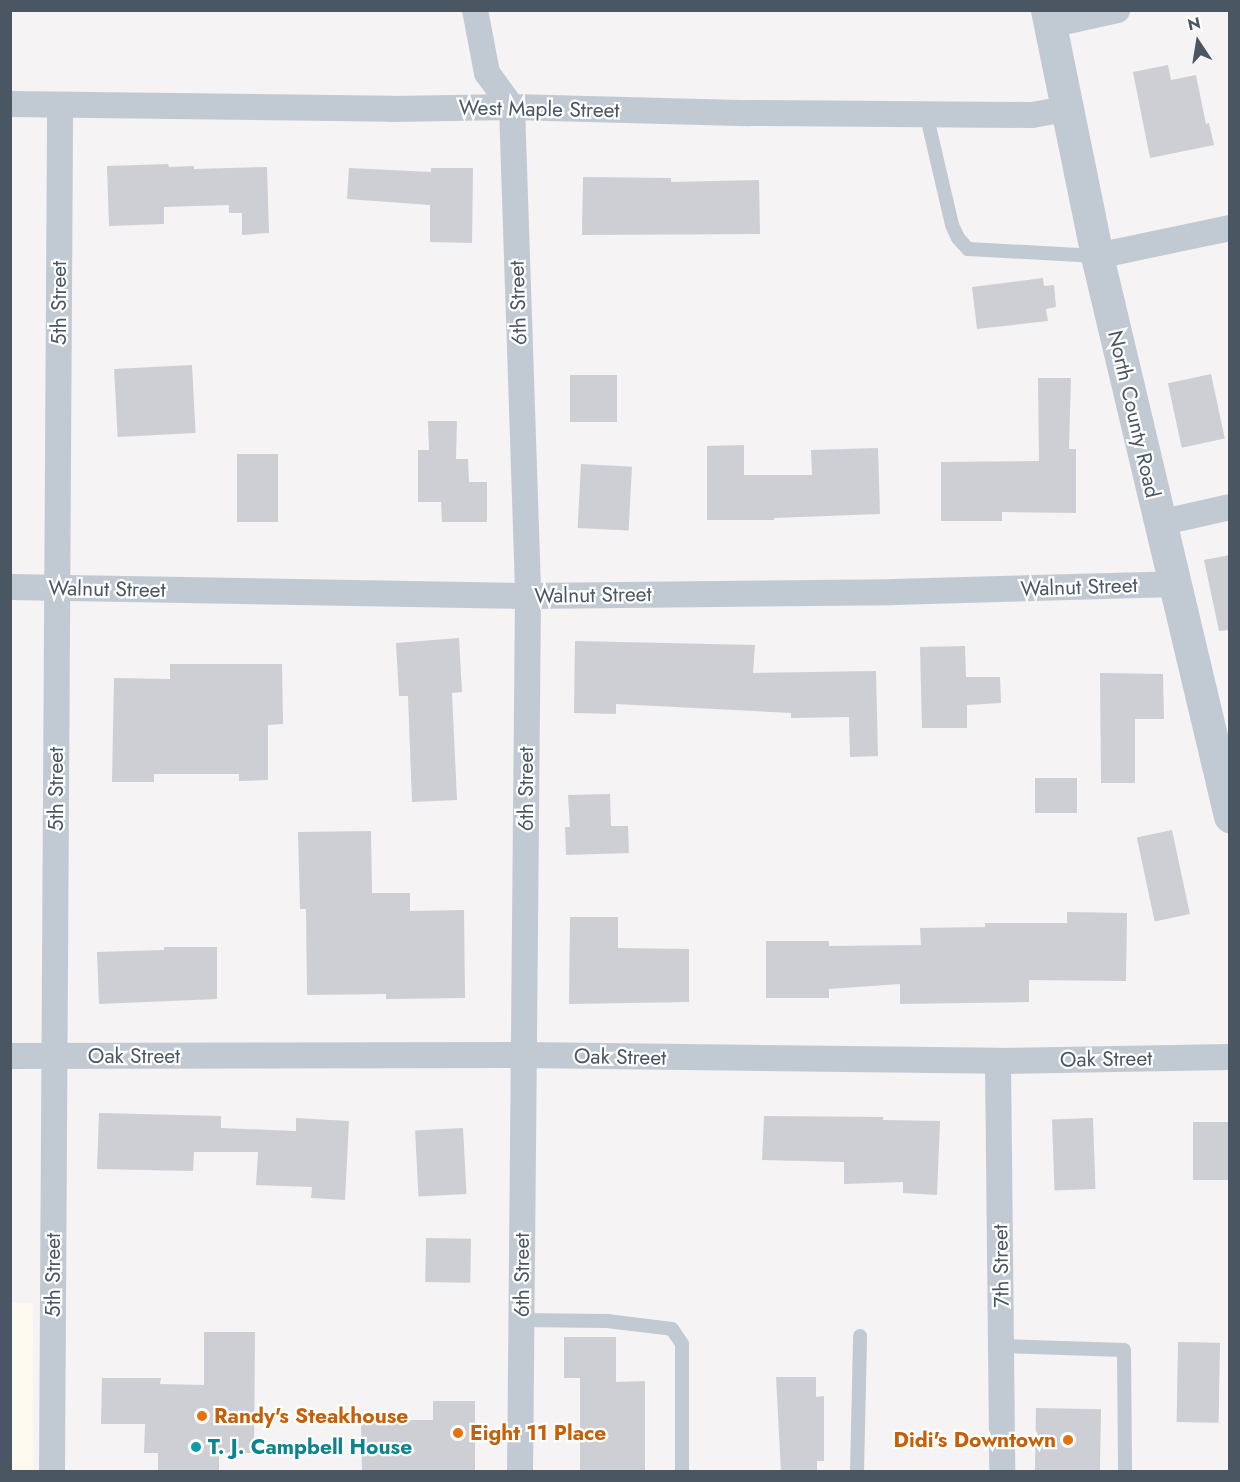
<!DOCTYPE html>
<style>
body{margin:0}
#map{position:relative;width:1240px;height:1482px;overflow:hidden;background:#f5f3f3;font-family:Jost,sans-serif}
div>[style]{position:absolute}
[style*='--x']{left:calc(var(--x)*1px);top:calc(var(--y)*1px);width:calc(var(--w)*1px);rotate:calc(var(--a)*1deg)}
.commercial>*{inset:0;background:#fdf9ef;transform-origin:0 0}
.building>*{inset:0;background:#cdcfd5;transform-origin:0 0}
.service>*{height:14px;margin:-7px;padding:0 7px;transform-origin:7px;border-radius:7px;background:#c1cad2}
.minor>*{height:26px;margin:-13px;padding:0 13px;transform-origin:13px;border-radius:13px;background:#c1cad2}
.tertiary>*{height:33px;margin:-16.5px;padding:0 16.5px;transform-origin:16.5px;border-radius:16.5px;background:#c1cad2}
.dots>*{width:16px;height:16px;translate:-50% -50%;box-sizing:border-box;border:3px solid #fff;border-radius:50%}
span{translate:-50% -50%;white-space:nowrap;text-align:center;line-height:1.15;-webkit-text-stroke:4.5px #fff;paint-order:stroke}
.street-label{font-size:21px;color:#4a5661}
.food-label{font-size:21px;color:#c56008;font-weight:700}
.left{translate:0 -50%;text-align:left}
.right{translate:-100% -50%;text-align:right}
.culture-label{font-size:21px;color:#0d838f;font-weight:700}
.frame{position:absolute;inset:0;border:12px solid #4a5661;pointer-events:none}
.north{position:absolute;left:1168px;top:12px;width:60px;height:60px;-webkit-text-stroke:4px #fff;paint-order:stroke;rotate:348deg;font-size:16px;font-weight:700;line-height:24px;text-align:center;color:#4a5661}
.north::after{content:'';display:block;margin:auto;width:21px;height:27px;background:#4a5661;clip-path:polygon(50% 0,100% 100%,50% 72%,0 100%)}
</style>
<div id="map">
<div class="commercial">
<i style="left:11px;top:1303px;width:22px;height:168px"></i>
</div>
<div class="building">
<i style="clip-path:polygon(1168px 65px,1171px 80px,1196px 75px,1206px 124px,1209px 123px,1214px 145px,1150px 158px,1133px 72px)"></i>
<i style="clip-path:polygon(168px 164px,169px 167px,194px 166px,194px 169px,267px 167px,269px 233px,242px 235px,242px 213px,229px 213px,229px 205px,164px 207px,164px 224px,109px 226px,107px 166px)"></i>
<i style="clip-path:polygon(349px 168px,431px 172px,431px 168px,473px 168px,472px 243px,430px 242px,430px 205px,347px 199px)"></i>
<i style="clip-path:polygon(583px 177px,671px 178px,671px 182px,759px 180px,760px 234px,582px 235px)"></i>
<i style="clip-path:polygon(1043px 278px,1044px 286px,1054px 285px,1056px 307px,1046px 309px,1048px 321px,977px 329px,972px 287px)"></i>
<i style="left:192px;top:365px;width:68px;height:78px;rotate:87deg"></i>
<i style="left:1211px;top:374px;width:66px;height:44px;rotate:78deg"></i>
<i style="left:570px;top:375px;width:47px;height:47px"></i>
<i style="clip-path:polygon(1038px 378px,1071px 378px,1069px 449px,1076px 449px,1076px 513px,1002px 512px,1002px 521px,941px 521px,941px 462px,1039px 461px)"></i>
<i style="clip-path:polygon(428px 421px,457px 421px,456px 459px,468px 459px,469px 482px,487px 482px,487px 522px,442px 522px,441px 502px,418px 502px,418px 450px,429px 450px)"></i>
<i style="clip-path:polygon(744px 445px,744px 475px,812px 475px,811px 450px,878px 448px,880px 514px,774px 518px,774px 520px,707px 520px,707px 446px)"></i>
<i style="left:237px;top:454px;width:41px;height:68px"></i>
<i style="left:581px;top:464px;width:51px;height:64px;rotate:3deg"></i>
<i style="clip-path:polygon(1230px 555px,1230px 630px,1219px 631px,1204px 560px)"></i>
<i style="clip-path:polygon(459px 638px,462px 692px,452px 693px,457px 800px,412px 802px,408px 696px,399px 696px,396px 643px)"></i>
<i style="clip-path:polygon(575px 641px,755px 645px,753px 673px,876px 671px,878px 756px,850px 757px,849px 717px,791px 718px,791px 713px,616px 704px,616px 714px,574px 713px)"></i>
<i style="clip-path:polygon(965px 646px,966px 677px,1000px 677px,1001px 703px,967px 705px,967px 728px,922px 728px,920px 647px)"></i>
<i style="clip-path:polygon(170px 664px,282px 664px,283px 724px,268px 725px,268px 780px,239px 781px,239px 774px,154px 774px,154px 782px,112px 782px,114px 678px,170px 679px)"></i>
<i style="clip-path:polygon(1100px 673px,1163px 674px,1164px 719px,1135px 719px,1135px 783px,1101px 783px)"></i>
<i style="left:1077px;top:778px;width:35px;height:42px;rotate:90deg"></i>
<i style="clip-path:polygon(610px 794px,611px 826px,628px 826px,629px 853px,566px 855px,565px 827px,570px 827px,568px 795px)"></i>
<i style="left:1172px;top:830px;width:86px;height:36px;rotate:78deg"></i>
<i style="clip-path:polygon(371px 831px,372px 893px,410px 893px,410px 911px,464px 910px,465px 998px,386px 999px,386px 994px,307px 995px,306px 909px,300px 909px,298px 832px)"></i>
<i style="clip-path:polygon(1067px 912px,1127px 913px,1126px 981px,1029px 980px,1029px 1002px,900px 1004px,900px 984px,829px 989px,829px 998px,766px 998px,766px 941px,829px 941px,829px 946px,921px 945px,920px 928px,985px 927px,985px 923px,1067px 923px)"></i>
<i style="clip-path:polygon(570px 917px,618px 917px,618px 948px,689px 949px,689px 1002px,569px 1004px)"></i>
<i style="clip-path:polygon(164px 947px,217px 947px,217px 999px,99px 1004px,97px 952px,164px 950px)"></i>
<i style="clip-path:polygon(99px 1113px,221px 1116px,221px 1128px,296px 1131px,296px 1118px,349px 1121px,345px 1200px,311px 1198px,312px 1187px,256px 1185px,258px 1152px,194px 1152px,193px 1171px,97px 1169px)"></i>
<i style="clip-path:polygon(764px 1116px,883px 1117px,883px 1120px,940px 1121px,937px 1195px,903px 1193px,903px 1182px,844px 1184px,844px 1162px,762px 1160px)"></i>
<i style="left:1093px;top:1118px;width:71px;height:41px;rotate:88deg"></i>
<i style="left:1193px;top:1122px;width:37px;height:58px"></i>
<i style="left:463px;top:1128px;width:66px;height:48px;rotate:87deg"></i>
<i style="left:426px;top:1238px;width:45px;height:44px;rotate:1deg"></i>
<i style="clip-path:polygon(204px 1332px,255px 1332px,254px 1453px,219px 1453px,219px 1472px,158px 1472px,158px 1453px,144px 1453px,145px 1424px,101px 1424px,102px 1378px,161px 1378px,160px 1384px,204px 1385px)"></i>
<i style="clip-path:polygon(564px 1337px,616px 1337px,616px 1382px,645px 1381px,645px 1472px,580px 1472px,580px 1378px,564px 1378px)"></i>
<i style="left:1178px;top:1342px;width:42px;height:80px;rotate:1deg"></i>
<i style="clip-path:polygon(776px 1377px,816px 1377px,816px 1397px,824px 1396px,824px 1461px,817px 1461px,817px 1472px,781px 1472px)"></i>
<i style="clip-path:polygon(433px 1401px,475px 1401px,475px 1472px,362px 1472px,361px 1420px,433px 1420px)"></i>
<i style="left:1036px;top:1408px;width:65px;height:64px;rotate:1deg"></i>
</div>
<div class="service">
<i style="--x:926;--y:113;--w:115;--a:76.9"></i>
<i style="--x:952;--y:225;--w:14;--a:65"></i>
<i style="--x:958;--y:238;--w:15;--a:48"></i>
<i style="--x:968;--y:249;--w:129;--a:3.1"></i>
<i style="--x:522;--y:1320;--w:85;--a:0.7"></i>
<i style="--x:607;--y:1321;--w:65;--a:7"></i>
<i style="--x:672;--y:1329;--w:18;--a:56"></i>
<i style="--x:682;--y:1344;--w:128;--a:90"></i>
<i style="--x:1003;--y:1346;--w:121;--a:1.9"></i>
<i style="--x:1124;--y:1350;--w:122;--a:89.5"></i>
<i style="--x:857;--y:1472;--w:136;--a:-88.7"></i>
</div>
<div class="minor">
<i style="--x:475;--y:10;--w:64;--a:79.2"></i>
<i style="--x:487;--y:73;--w:42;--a:53.7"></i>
<i style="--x:512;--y:107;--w:489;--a:88.1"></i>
<i style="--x:528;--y:596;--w:876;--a:90.52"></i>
<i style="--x:1050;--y:25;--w:69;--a:-12.6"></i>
<i style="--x:10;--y:104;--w:382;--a:0.7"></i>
<i style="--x:392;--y:109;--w:120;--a:-1"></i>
<i style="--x:512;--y:107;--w:237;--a:1.5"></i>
<i style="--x:749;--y:113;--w:283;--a:0.4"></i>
<i style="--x:1032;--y:115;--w:36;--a:-10"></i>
<i style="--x:1097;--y:256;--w:136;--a:-11.9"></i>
<i style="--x:1159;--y:523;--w:73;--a:-12.7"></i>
<i style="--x:10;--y:587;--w:518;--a:1"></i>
<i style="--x:528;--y:596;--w:365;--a:-0.6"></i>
<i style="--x:893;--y:592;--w:282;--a:-1.6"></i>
<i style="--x:10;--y:1056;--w:514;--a:-0.11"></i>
<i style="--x:524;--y:1055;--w:474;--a:0.7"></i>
<i style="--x:998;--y:1061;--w:232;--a:-1"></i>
<i style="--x:998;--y:1061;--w:411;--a:89.4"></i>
<i style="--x:52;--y:1472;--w:1366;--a:-89.66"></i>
</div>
<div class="tertiary">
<i style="--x:1047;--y:10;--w:251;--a:78.5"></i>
<i style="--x:1097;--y:256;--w:576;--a:76.64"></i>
</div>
<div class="dots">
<i style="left:202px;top:1416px;background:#e8710a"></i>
<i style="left:458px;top:1433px;background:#e8710a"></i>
<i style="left:1068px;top:1440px;background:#e8710a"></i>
<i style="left:196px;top:1447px;background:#0f9aa8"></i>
</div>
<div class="street-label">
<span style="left:539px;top:109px;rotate:1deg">West Maple Street</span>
<span style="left:59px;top:303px;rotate:-90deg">5th Street</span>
<span style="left:518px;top:303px;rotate:-92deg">6th Street</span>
<span style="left:1134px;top:414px;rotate:77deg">North County Road</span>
<span style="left:1079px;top:587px;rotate:-2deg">Walnut Street</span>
<span style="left:107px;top:589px;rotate:1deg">Walnut Street</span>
<span style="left:593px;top:595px;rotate:-1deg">Walnut Street</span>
<span style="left:56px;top:789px;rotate:-90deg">5th Street</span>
<span style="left:526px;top:789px;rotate:-90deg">6th Street</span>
<span style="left:134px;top:1056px">Oak Street</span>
<span style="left:620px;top:1057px;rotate:1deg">Oak Street</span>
<span style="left:1106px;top:1059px;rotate:-1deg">Oak Street</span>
<span style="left:1001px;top:1266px;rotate:-91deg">7th Street</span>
<span style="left:53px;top:1275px;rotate:-90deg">5th Street</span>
<span style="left:522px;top:1275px;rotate:-90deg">6th Street</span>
</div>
<div class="food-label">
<span class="left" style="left:214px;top:1416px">Randy's Steakhouse</span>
<span class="left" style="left:470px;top:1433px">Eight 11 Place</span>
<span class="right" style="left:1056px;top:1440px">Didi's Downtown</span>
</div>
<div class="culture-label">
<span class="left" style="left:208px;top:1447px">T. J. Campbell House</span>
</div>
<div class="frame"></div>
<div class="north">N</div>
</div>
